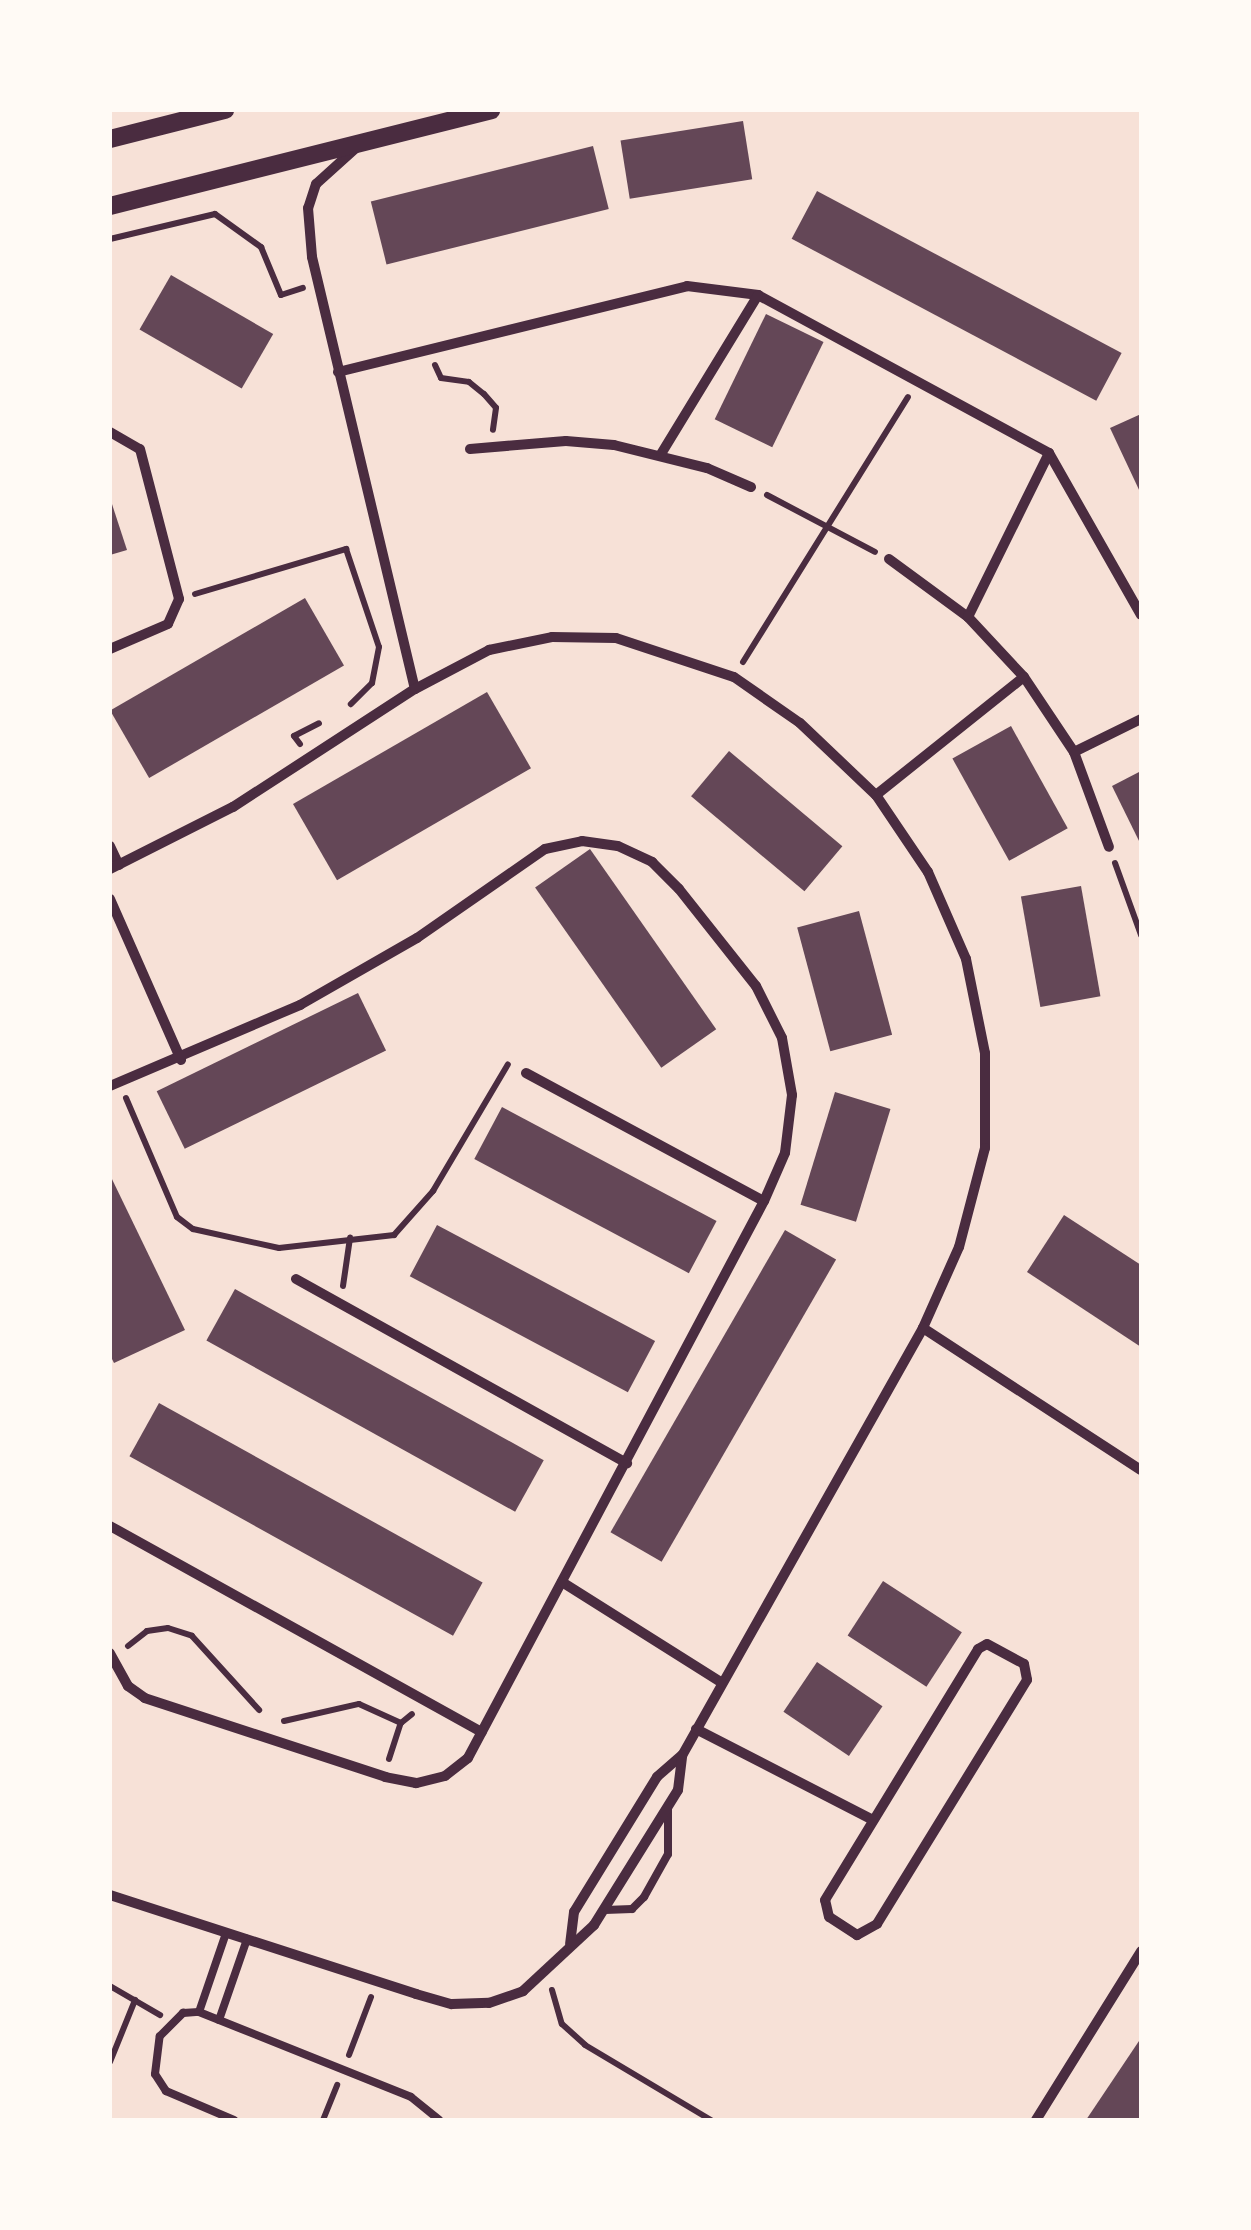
<!DOCTYPE html>
<style>
body{margin:0}
#map{position:relative;width:1251px;height:2230px;overflow:hidden;background:#f7e1d7;font-family:Mulish,sans-serif}
div>[style]{position:absolute}
[style*='--x']{left:calc(var(--x)*1px);top:calc(var(--y)*1px);width:calc(var(--w)*1px);rotate:calc(var(--a)*1deg)}
.building>*{inset:0;background:#644757;transform-origin:0 0}
.path>*{height:6px;margin:-3px;padding:0 3px;transform-origin:3px;border-radius:3px;background:#4a2c40}
.service>*{height:8px;margin:-4px;padding:0 4px;transform-origin:4px;border-radius:4px;background:#4a2c40}
.minor>*{height:10px;margin:-5px;padding:0 5px;transform-origin:5px;border-radius:5px;background:#4a2c40}
.tertiary>*{height:18px;margin:-9px;padding:0 9px;transform-origin:9px;border-radius:9px;background:#4a2c40}
span{translate:-50% -50%;white-space:nowrap;text-align:center;line-height:1.15;-webkit-text-stroke:8px #fffaf5;paint-order:stroke}
.frame{position:absolute;inset:0;border:112px solid #fffaf5;pointer-events:none}
</style>
<div id="map">
<div class="building">
<i style="left:743px;top:121px;width:59px;height:124px;rotate:81deg"></i>
<i style="left:593px;top:146px;width:65px;height:229px;rotate:76deg"></i>
<i style="left:817px;top:191px;width:345px;height:54px;rotate:28deg"></i>
<i style="left:171px;top:275px;width:118px;height:63px;rotate:30deg"></i>
<i style="left:766px;top:314px;width:64px;height:117px;rotate:26deg"></i>
<i style="clip-path:polygon(1141px 414px,1141px 494px,1110px 428px)"></i>
<i style="clip-path:polygon(110px 498px,127px 550px,110px 555px)"></i>
<i style="left:305px;top:598px;width:78px;height:225px;rotate:60deg"></i>
<i style="left:487px;top:692px;width:88px;height:224px;rotate:60deg"></i>
<i style="left:1011px;top:726px;width:117px;height:67px;rotate:61deg"></i>
<i style="left:729px;top:751px;width:148px;height:59px;rotate:40deg"></i>
<i style="clip-path:polygon(1141px 771px,1141px 845px,1112px 786px)"></i>
<i style="left:590px;top:849px;width:220px;height:67px;rotate:55deg"></i>
<i style="left:1081px;top:886px;width:112px;height:61px;rotate:80deg"></i>
<i style="left:859px;top:911px;width:128px;height:64px;rotate:75deg"></i>
<i style="left:358px;top:993px;width:64px;height:224px;rotate:64deg"></i>
<i style="left:835px;top:1092px;width:58px;height:118px;rotate:17deg"></i>
<i style="left:502px;top:1107px;width:243px;height:59px;rotate:28deg"></i>
<i style="clip-path:polygon(110px 1175px,185px 1330px,114px 1363px,110px 1355px)"></i>
<i style="clip-path:polygon(1064px 1215px,1141px 1265px,1141px 1347px,1027px 1272px)"></i>
<i style="left:437px;top:1225px;width:247px;height:58px;rotate:28deg"></i>
<i style="left:785px;top:1230px;width:59px;height:349px;rotate:30deg"></i>
<i style="left:235px;top:1289px;width:353px;height:59px;rotate:29deg"></i>
<i style="left:159px;top:1403px;width:370px;height:61px;rotate:29deg"></i>
<i style="left:883px;top:1581px;width:94px;height:65px;rotate:33deg"></i>
<i style="left:817px;top:1662px;width:79px;height:60px;rotate:34deg"></i>
<i style="clip-path:polygon(1141px 2038px,1141px 2120px,1086px 2120px)"></i>
</div>
<div class="path">
<i style="--x:110;--y:239;--w:108;--a:-13.4"></i>
<i style="--x:215;--y:214;--w:57;--a:35.7"></i>
<i style="--x:261;--y:247;--w:52;--a:67.4"></i>
<i style="--x:281;--y:295;--w:23;--a:-18"></i>
<i style="--x:435;--y:365;--w:14;--a:65"></i>
<i style="--x:441;--y:378;--w:28;--a:8"></i>
<i style="--x:469;--y:382;--w:19;--a:39"></i>
<i style="--x:484;--y:394;--w:18;--a:49"></i>
<i style="--x:496;--y:408;--w:22;--a:98"></i>
<i style="--x:767;--y:495;--w:122;--a:27.8"></i>
<i style="--x:195;--y:594;--w:158;--a:-16.6"></i>
<i style="--x:346;--y:549;--w:103;--a:71.4"></i>
<i style="--x:379;--y:647;--w:37;--a:101"></i>
<i style="--x:372;--y:683;--w:30;--a:135"></i>
<i style="--x:743;--y:662;--w:312;--a:-58.1"></i>
<i style="--x:300;--y:744;--w:10;--a:-127"></i>
<i style="--x:294;--y:736;--w:28;--a:-27"></i>
<i style="--x:1115;--y:863;--w:77;--a:70.1"></i>
<i style="--x:126;--y:1098;--w:129;--a:66.8"></i>
<i style="--x:177;--y:1217;--w:20;--a:37"></i>
<i style="--x:193;--y:1229;--w:88;--a:12.5"></i>
<i style="--x:279;--y:1248;--w:116;--a:-6.4"></i>
<i style="--x:394;--y:1235;--w:59;--a:-48.4"></i>
<i style="--x:433;--y:1191;--w:147;--a:-59.4"></i>
<i style="--x:343;--y:1286;--w:49;--a:-81.7"></i>
<i style="--x:128;--y:1646;--w:24;--a:-38"></i>
<i style="--x:147;--y:1631;--w:21;--a:-8"></i>
<i style="--x:168;--y:1628;--w:25;--a:18"></i>
<i style="--x:192;--y:1636;--w:100;--a:47.8"></i>
<i style="--x:284;--y:1721;--w:77;--a:-12.8"></i>
<i style="--x:359;--y:1704;--w:46;--a:24.3"></i>
<i style="--x:401;--y:1723;--w:14;--a:-39"></i>
<i style="--x:389;--y:1759;--w:38;--a:-72"></i>
<i style="--x:110;--y:1986;--w:58;--a:30.1"></i>
<i style="--x:552;--y:1990;--w:35;--a:74"></i>
<i style="--x:562;--y:2024;--w:31;--a:42"></i>
<i style="--x:585;--y:2045;--w:147;--a:30.8"></i>
<i style="--x:349;--y:2055;--w:62;--a:-69.2"></i>
<i style="--x:110;--y:2062;--w:67;--a:-68"></i>
<i style="--x:323;--y:2120;--w:38;--a:-68"></i>
</div>
<div class="service">
<i style="--x:605;--y:1910;--w:27;--a:-2"></i>
<i style="--x:632;--y:1909;--w:17;--a:-45"></i>
<i style="--x:644;--y:1897;--w:49;--a:-60.8"></i>
<i style="--x:668;--y:1854;--w:45;--a:-90"></i>
<i style="--x:199;--y:2012;--w:83;--a:-71.1"></i>
<i style="--x:219;--y:2020;--w:86;--a:-70.9"></i>
<i style="--x:234;--y:2120;--w:74;--a:-156.9"></i>
<i style="--x:166;--y:2091;--w:20;--a:-123"></i>
<i style="--x:155;--y:2074;--w:38;--a:-83"></i>
<i style="--x:160;--y:2036;--w:33;--a:-45"></i>
<i style="--x:183;--y:2013;--w:16;--a:-4"></i>
<i style="--x:199;--y:2012;--w:228;--a:21.8"></i>
<i style="--x:411;--y:2097;--w:36;--a:39"></i>
</div>
<div class="minor">
<i style="--x:357;--y:147;--w:55;--a:137.9"></i>
<i style="--x:316;--y:184;--w:25;--a:108"></i>
<i style="--x:308;--y:208;--w:49;--a:85.3"></i>
<i style="--x:312;--y:257;--w:444;--a:76.6"></i>
<i style="--x:338;--y:372;--w:359;--a:-13.8"></i>
<i style="--x:687;--y:286;--w:72;--a:7.2"></i>
<i style="--x:758;--y:295;--w:331;--a:28.5"></i>
<i style="--x:1049;--y:453;--w:186;--a:60.4"></i>
<i style="--x:110;--y:432;--w:34;--a:30"></i>
<i style="--x:140;--y:449;--w:155;--a:75.4"></i>
<i style="--x:179;--y:599;--w:27;--a:114"></i>
<i style="--x:168;--y:624;--w:63;--a:156.7"></i>
<i style="--x:470;--y:449;--w:96;--a:-4.8"></i>
<i style="--x:566;--y:441;--w:48;--a:4.8"></i>
<i style="--x:614;--y:445;--w:96;--a:13.9"></i>
<i style="--x:707;--y:468;--w:48;--a:23.4"></i>
<i style="--x:661;--y:454;--w:186;--a:-58.6"></i>
<i style="--x:889;--y:559;--w:98;--a:36.3"></i>
<i style="--x:968;--y:617;--w:82;--a:47"></i>
<i style="--x:1024;--y:677;--w:90;--a:56.3"></i>
<i style="--x:1074;--y:752;--w:101;--a:69.8"></i>
<i style="--x:968;--y:617;--w:183;--a:-63.7"></i>
<i style="--x:1074;--y:752;--w:75;--a:-26.2"></i>
<i style="--x:876;--y:795;--w:189;--a:-38.6"></i>
<i style="--x:110;--y:846;--w:21;--a:65"></i>
<i style="--x:110;--y:869;--w:138;--a:-26.8"></i>
<i style="--x:233;--y:807;--w:217;--a:-33"></i>
<i style="--x:415;--y:689;--w:84;--a:-27.8"></i>
<i style="--x:489;--y:650;--w:64;--a:-11.7"></i>
<i style="--x:552;--y:637;--w:64;--a:0.9"></i>
<i style="--x:616;--y:638;--w:124;--a:18.3"></i>
<i style="--x:734;--y:677;--w:80;--a:34.9"></i>
<i style="--x:800;--y:723;--w:105;--a:43.5"></i>
<i style="--x:876;--y:795;--w:93;--a:56"></i>
<i style="--x:928;--y:872;--w:95;--a:66.4"></i>
<i style="--x:966;--y:959;--w:96;--a:78.6"></i>
<i style="--x:985;--y:1053;--w:95;--a:90"></i>
<i style="--x:985;--y:1148;--w:102;--a:104.7"></i>
<i style="--x:959;--y:1247;--w:89;--a:114"></i>
<i style="--x:923;--y:1328;--w:490;--a:119.4"></i>
<i style="--x:682;--y:1755;--w:33;--a:139"></i>
<i style="--x:657;--y:1777;--w:158;--a:121.6"></i>
<i style="--x:574;--y:1912;--w:32;--a:97"></i>
<i style="--x:110;--y:899;--w:176;--a:66.2"></i>
<i style="--x:526;--y:1073;--w:270;--a:28.3"></i>
<i style="--x:110;--y:1086;--w:207;--a:-23.1"></i>
<i style="--x:300;--y:1005;--w:135;--a:-29.8"></i>
<i style="--x:417;--y:938;--w:156;--a:-34.8"></i>
<i style="--x:545;--y:849;--w:38;--a:-12"></i>
<i style="--x:582;--y:841;--w:36;--a:8"></i>
<i style="--x:618;--y:846;--w:38;--a:25"></i>
<i style="--x:652;--y:862;--w:38;--a:45"></i>
<i style="--x:679;--y:889;--w:124;--a:51.6"></i>
<i style="--x:756;--y:986;--w:58;--a:63.4"></i>
<i style="--x:782;--y:1038;--w:58;--a:80"></i>
<i style="--x:792;--y:1095;--w:58;--a:96.9"></i>
<i style="--x:785;--y:1153;--w:52;--a:113.6"></i>
<i style="--x:764;--y:1201;--w:631;--a:117.99"></i>
<i style="--x:468;--y:1758;--w:29;--a:142"></i>
<i style="--x:445;--y:1776;--w:30;--a:166"></i>
<i style="--x:416;--y:1783;--w:31;--a:-169"></i>
<i style="--x:386;--y:1777;--w:254;--a:-161.9"></i>
<i style="--x:145;--y:1698;--w:21;--a:-145"></i>
<i style="--x:128;--y:1686;--w:38;--a:-119"></i>
<i style="--x:296;--y:1279;--w:379;--a:29.1"></i>
<i style="--x:923;--y:1328;--w:260;--a:33.1"></i>
<i style="--x:110;--y:1526;--w:425;--a:29"></i>
<i style="--x:562;--y:1582;--w:188;--a:32.2"></i>
<i style="--x:987;--y:1644;--w:42;--a:28.4"></i>
<i style="--x:1024;--y:1664;--w:16;--a:79"></i>
<i style="--x:1027;--y:1680;--w:286;--a:121.6"></i>
<i style="--x:877;--y:1924;--w:23;--a:151"></i>
<i style="--x:857;--y:1935;--w:33;--a:-147"></i>
<i style="--x:829;--y:1917;--w:17;--a:-103"></i>
<i style="--x:825;--y:1900;--w:294;--a:-58.6"></i>
<i style="--x:978;--y:1649;--w:10;--a:-29"></i>
<i style="--x:696;--y:1729;--w:199;--a:27.2"></i>
<i style="--x:110;--y:1895;--w:322;--a:17.9"></i>
<i style="--x:416;--y:1994;--w:37;--a:16"></i>
<i style="--x:452;--y:2004;--w:37;--a:-2"></i>
<i style="--x:489;--y:2003;--w:36;--a:-19"></i>
<i style="--x:523;--y:1991;--w:97;--a:-42.9"></i>
<i style="--x:594;--y:1925;--w:159;--a:-58.1"></i>
<i style="--x:678;--y:1790;--w:35;--a:-83"></i>
<i style="--x:1036;--y:2120;--w:199;--a:-58.1"></i>
</div>
<div class="tertiary">
<i style="--x:110;--y:139;--w:119;--a:-14.2"></i>
<i style="--x:110;--y:206;--w:393;--a:-14.1"></i>
</div>
<div class="frame"></div>
</div>
